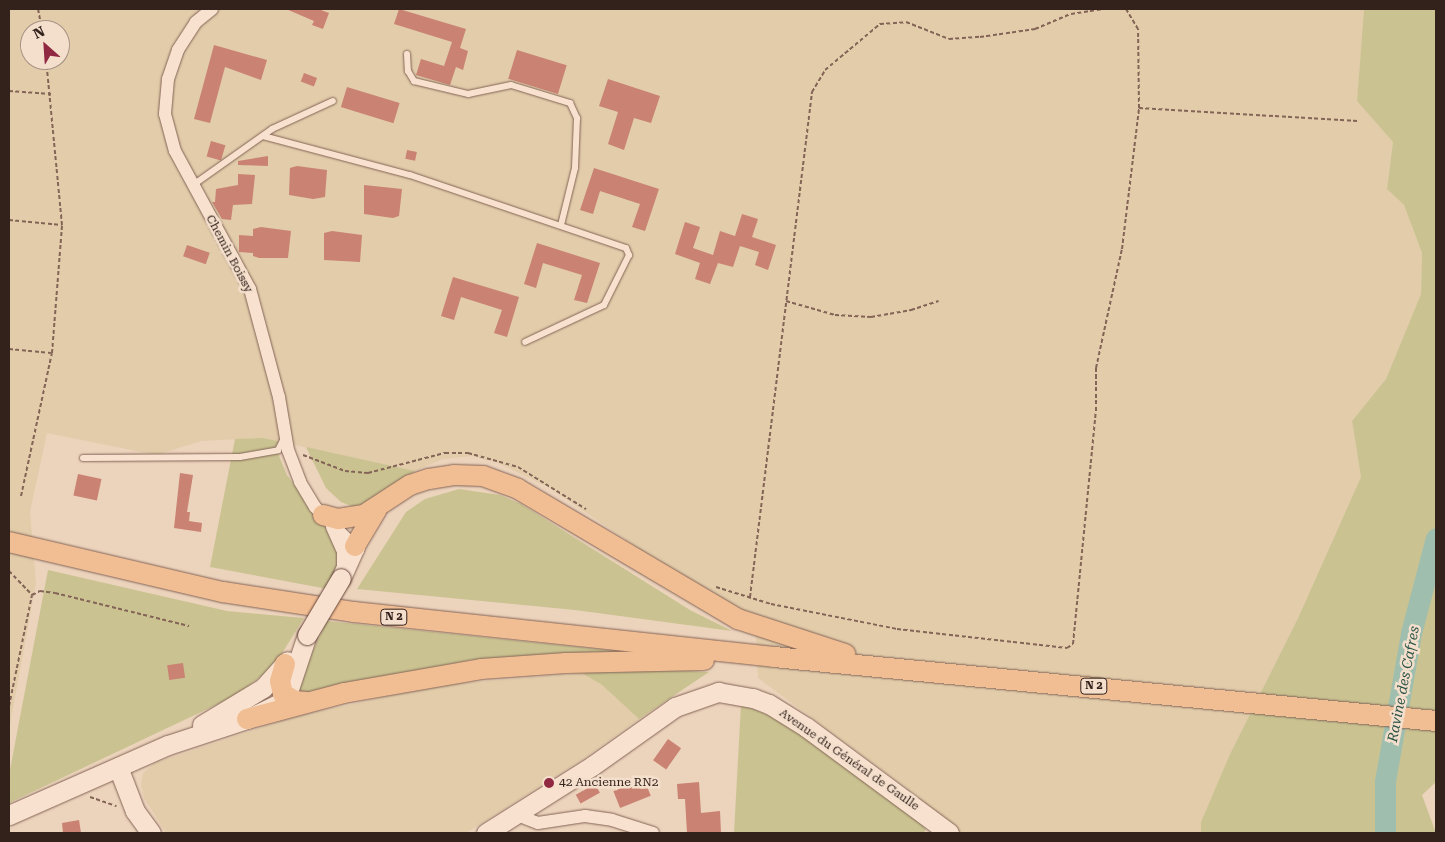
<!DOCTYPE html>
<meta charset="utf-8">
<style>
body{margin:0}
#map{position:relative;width:1445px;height:842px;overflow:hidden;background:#ecd3bc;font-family:"Roboto Serif",serif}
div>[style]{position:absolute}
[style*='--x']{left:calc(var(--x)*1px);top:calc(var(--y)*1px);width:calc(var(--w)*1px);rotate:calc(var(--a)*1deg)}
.farmland>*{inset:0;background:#e2ccaa}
.green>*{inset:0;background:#cac391}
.river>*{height:21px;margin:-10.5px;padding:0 10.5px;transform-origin:10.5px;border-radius:10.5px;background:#a0beae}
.building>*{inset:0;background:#ca8273;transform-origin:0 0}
.path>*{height:2px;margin-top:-1px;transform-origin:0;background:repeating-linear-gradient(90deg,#836456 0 4px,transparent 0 6.5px)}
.roads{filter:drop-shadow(0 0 1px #836456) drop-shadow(0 0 1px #836456)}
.lane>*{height:6px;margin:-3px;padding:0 3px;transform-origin:3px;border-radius:3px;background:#f8e2cf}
.street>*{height:12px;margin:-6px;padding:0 6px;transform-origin:6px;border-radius:6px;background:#f8e2cf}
.secondary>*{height:19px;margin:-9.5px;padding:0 9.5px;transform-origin:9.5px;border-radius:9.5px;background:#f8e2cf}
.primary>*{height:20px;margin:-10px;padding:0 10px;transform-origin:10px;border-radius:10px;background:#f1bd93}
.bridges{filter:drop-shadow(0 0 1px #65453a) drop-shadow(0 0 1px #65453a)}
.secondary-bridge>*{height:19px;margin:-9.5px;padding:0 9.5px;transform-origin:9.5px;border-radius:9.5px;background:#f8e2cf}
.dots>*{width:14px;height:14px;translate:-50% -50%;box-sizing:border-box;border:2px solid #f4dfcc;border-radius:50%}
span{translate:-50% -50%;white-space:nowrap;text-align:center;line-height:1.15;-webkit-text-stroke:5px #f4dfcc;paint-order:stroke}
.shield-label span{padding:1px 4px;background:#f4dfcc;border:1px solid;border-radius:4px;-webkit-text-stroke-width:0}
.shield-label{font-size:11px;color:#33211b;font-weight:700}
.street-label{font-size:12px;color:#33211b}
.poi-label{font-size:12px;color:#33211b}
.left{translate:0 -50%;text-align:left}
.water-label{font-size:14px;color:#2a5346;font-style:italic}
.frame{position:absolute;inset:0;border:10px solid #33211b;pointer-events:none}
.north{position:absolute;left:20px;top:20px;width:50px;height:50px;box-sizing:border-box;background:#f4dfcc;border:1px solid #a79385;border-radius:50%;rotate:334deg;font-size:14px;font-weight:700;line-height:20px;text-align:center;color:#33211b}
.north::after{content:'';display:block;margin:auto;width:18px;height:22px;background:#912841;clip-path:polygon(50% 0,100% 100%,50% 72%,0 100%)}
</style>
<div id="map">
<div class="farmland">
<i style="clip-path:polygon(evenodd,9px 9px,1364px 9px,1357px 101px,1393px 142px,1387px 189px,1404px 205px,1422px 253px,1421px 294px,1386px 379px,1352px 421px,1361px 477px,1299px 616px,1230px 754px,1201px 822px,1201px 833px,960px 833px,908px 789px,758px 678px,755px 620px,699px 589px,548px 487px,498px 463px,472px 456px,443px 459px,415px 471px,263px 438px,201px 441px,156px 455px,47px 433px,30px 512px,36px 583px,9px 730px,9px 9px,30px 30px,60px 30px,60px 60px,30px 60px,30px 30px)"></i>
<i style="clip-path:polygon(582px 673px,602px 685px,639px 719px,583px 759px,466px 833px,166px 833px,144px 798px,141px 785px,143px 773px,155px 763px,293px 717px,439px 685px)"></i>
</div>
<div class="green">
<i style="clip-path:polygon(1364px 9px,1436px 9px,1436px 782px,1422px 795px,1436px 833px,1201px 833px,1201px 822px,1230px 754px,1299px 616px,1361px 477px,1352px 421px,1386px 379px,1421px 294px,1422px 253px,1404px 205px,1387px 189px,1393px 142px,1357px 101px)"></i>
<i style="clip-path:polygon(263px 438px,282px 442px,279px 456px,287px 475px,340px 545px,333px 590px,210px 567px,235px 439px)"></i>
<i style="clip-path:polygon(306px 447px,415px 471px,378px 502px,354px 507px,341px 502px,326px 488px)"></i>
<i style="clip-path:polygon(459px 489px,500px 495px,521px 504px,690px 610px,732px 631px,575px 610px,357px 589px,406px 512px,425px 499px)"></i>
<i style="clip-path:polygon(48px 570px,227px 611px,304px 618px,274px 666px,237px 695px,9px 803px,9px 775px)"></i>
<i style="clip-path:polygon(327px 621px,645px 654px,471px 660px,298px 694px,296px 687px)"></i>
<i style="clip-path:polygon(649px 669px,709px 672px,639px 719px,602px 685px,582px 673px)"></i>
<i style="clip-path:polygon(741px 704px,782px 721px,927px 825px,924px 833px,734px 833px)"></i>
</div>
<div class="river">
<i style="--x:1385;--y:833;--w:52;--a:-90"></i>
<i style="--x:1385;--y:781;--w:150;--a:-80"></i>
<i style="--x:1411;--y:633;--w:98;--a:-75.3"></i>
</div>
<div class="building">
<i style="clip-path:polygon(286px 9px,318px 9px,329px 13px,323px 29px,312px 25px,314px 21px)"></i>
<i style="clip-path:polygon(399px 9px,466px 29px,460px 48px,468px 51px,463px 70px,456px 67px,450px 85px,416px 75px,421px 59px,444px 66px,452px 42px,394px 24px)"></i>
<i style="clip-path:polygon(214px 45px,267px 60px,261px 80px,225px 67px,210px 123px,194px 119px)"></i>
<i style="left:517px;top:50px;width:52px;height:30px;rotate:17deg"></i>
<i style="left:304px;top:73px;width:14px;height:9px;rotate:21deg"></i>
<i style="clip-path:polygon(608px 79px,660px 96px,651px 123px,634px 118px,624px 150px,608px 144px,618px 112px,599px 106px)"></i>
<i style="left:347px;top:87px;width:55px;height:21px;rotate:17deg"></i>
<i style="left:211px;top:141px;width:15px;height:16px;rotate:16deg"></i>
<i style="left:407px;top:150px;width:10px;height:9px;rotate:11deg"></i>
<i style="clip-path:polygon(268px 156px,268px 166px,238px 165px,238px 161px)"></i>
<i style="clip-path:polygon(297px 166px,327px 170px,325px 197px,313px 199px,289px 195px,290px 168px)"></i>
<i style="clip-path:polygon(594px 168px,659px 189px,645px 231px,632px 227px,640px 204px,600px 191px,593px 214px,580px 210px)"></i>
<i style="clip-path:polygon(238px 174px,255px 175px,252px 204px,233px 205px,231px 220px,222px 219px,212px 202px,215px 202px,216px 189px,238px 185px)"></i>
<i style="clip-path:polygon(364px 185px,402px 189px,399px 216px,393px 218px,364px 214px)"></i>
<i style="clip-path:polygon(742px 214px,758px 219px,752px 237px,776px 245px,768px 270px,755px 265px,759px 252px,740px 246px,733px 267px,718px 263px,710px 284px,695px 279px,700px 263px,675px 254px,685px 222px,700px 227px,693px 248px,713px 255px,720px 231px,735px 236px)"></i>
<i style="clip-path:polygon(261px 227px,291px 231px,288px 258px,259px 258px,253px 256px,253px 253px,239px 252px,239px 235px,253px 236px,253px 229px)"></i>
<i style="clip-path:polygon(332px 231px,362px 235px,360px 262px,324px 260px,324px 233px)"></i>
<i style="clip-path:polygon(537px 243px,600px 263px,587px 303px,574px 300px,582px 275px,543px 263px,536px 288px,524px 284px)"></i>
<i style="left:187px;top:245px;width:24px;height:12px;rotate:19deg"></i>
<i style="clip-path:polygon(453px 277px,519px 297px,507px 337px,494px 333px,502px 310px,461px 297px,454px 320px,441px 316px)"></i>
<i style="clip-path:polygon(180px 473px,193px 475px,187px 512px,190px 512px,189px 521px,202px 523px,201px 532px,174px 528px)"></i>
<i style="left:78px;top:474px;width:24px;height:22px;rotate:12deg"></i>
<i style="left:183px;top:663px;width:15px;height:16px;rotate:82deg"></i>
<i style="left:668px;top:739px;width:16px;height:26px;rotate:35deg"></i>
<i style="left:644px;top:779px;width:18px;height:33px;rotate:68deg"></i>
<i style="clip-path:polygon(699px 782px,701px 813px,720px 811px,721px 833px,687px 833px,685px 799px,678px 799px,677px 784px)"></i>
<i style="left:595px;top:784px;width:10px;height:22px;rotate:61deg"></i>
<i style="clip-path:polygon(79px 820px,81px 833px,63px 833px,62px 823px)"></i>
</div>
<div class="path">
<i style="--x:38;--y:9;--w:21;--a:79"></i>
<i style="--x:9;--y:91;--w:42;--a:4.1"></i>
<i style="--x:1139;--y:108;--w:219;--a:3.4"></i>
<i style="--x:9;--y:220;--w:53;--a:5.4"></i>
<i style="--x:786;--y:301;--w:51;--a:15.9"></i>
<i style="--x:835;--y:315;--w:36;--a:3"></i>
<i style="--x:871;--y:317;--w:41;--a:-9.9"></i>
<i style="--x:911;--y:310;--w:29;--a:-18"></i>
<i style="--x:9;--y:349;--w:42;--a:5.4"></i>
<i style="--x:303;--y:455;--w:45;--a:20.9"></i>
<i style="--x:345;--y:471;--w:23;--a:5"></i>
<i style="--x:368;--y:473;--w:80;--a:-14.6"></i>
<i style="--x:445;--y:453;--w:23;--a:0"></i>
<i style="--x:468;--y:453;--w:52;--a:15.6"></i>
<i style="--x:518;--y:467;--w:80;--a:31.7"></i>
<i style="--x:21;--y:496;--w:146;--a:-77.8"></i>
<i style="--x:52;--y:353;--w:128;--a:-85.5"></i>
<i style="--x:62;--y:225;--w:166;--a:-95.5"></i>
<i style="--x:9;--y:571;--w:33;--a:46"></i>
<i style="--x:716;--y:587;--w:58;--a:17.2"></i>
<i style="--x:771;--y:604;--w:128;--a:11.2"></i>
<i style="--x:897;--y:629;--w:171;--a:6.4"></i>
<i style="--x:1067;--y:648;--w:7;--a:-34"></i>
<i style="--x:1073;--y:644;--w:234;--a:-84.4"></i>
<i style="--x:1096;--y:411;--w:43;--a:-90"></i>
<i style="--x:1096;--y:368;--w:122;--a:-77.7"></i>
<i style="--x:1122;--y:249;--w:142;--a:-83.1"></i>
<i style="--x:1139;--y:108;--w:79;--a:-90.7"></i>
<i style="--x:1138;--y:29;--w:23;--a:-121"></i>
<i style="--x:750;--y:597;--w:509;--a:-83"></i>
<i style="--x:812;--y:92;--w:26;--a:-59"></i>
<i style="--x:825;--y:70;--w:72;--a:-39.9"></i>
<i style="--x:880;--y:24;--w:26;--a:-4"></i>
<i style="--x:906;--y:22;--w:46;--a:21.6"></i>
<i style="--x:949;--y:39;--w:31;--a:-4"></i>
<i style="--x:980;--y:37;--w:56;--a:-8.3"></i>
<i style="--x:1035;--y:29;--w:39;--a:-23"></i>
<i style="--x:1071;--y:14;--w:31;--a:-9"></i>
<i style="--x:9;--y:706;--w:113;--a:-78.3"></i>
<i style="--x:32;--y:595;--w:9;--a:-27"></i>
<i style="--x:40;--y:591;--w:15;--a:8"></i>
<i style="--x:55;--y:593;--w:138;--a:13.8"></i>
<i style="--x:90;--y:797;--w:28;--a:19"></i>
</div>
<div class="roads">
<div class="lane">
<i style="--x:407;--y:54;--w:17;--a:87"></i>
<i style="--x:408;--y:71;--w:12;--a:59"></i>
<i style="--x:414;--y:81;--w:56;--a:13.5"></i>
<i style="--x:468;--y:94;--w:44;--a:-11.8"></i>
<i style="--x:511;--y:85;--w:62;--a:17"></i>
<i style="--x:570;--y:103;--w:17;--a:65"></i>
<i style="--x:577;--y:118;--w:50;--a:92.3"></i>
<i style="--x:575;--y:168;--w:59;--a:103.8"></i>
<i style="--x:263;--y:136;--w:152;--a:14.9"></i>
<i style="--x:410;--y:175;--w:228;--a:18.7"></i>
<i style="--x:626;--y:248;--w:8;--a:67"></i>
<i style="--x:629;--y:255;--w:56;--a:116.6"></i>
<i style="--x:604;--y:305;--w:87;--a:154.9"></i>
<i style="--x:193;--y:185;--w:97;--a:-35.3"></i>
<i style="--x:272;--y:129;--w:67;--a:-24.7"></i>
<i style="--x:83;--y:458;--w:157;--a:-0.4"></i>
<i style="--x:240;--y:457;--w:39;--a:-10"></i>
<i style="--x:278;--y:450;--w:13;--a:-63"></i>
</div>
<div class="street">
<i style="--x:212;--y:9;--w:21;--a:141"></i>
<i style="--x:196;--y:22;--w:33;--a:123"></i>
<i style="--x:178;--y:50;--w:31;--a:109"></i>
<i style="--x:168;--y:79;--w:35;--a:95"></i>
<i style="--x:165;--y:114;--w:38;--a:75"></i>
<i style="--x:175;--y:151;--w:157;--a:61.5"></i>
<i style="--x:250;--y:289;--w:112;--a:75"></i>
<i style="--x:279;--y:397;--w:54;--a:80.4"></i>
<i style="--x:288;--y:450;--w:34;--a:69"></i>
<i style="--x:300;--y:482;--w:29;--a:59"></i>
<i style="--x:315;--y:507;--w:61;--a:45"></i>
<i style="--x:332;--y:527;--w:27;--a:66"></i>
<i style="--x:343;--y:552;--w:15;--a:90"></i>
<i style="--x:517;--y:815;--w:22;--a:21"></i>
<i style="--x:538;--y:823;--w:48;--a:-8.5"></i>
<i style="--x:585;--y:816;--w:27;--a:8"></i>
<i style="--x:612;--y:820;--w:43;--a:17.6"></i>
</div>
<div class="secondary">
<i style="--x:341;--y:578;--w:35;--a:-66"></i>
<i style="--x:202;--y:725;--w:71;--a:-31.2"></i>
<i style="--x:263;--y:688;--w:36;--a:-48"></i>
<i style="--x:118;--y:767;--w:47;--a:68.9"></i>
<i style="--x:135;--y:811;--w:27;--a:54"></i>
<i style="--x:9;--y:815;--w:174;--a:-23.8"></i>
<i style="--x:168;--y:745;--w:83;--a:-18.2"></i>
<i style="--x:247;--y:719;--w:37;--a:-26"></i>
<i style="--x:280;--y:703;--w:8;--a:-40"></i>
<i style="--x:286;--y:698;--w:66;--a:-71.6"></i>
<i style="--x:486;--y:833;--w:125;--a:-32.3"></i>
<i style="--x:592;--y:766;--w:102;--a:-35.4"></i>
<i style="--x:675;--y:707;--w:46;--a:-19.2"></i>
<i style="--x:718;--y:692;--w:36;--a:10"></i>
<i style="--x:753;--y:698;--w:17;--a:21"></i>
<i style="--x:769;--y:704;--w:44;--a:31.9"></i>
<i style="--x:806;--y:727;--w:178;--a:36.5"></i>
</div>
<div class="primary">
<i style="--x:323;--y:515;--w:16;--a:15"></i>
<i style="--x:338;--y:519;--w:26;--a:-9"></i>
<i style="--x:364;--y:515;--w:55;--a:-33.1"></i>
<i style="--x:410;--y:485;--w:20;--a:-18"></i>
<i style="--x:429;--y:479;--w:25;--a:-9"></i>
<i style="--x:454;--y:475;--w:29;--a:2"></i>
<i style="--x:483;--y:476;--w:37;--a:20"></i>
<i style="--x:518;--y:489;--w:256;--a:30.6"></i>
<i style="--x:738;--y:619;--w:113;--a:18.1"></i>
<i style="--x:9;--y:542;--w:220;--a:13.2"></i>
<i style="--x:223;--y:592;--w:133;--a:8.7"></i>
<i style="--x:354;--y:612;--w:422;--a:6.1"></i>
<i style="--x:774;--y:657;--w:665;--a:5.52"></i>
<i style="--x:355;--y:546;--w:43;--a:-59.3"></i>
<i style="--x:285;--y:664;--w:18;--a:106"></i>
<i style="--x:280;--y:681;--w:13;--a:77"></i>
<i style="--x:283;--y:694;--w:14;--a:30"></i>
<i style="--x:295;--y:701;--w:11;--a:5"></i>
<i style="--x:247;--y:719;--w:100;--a:-15"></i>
<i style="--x:344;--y:693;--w:139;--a:-9.9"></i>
<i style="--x:481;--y:669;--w:85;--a:-4"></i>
<i style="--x:566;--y:663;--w:138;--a:-1.2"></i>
</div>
</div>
<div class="bridges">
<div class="secondary-bridge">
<i style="--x:307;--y:635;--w:66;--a:-59.2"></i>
</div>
</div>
<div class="dots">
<i style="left:549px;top:783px;background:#912841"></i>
</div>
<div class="shield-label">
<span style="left:394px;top:617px">N 2</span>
<span style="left:1094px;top:686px">N 2</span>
</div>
<div class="street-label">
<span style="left:229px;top:254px;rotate:62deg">Chemin Boissy</span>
<span style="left:849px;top:760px;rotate:35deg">Avenue du Général de Gaulle</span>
</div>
<div class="poi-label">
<span class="left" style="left:559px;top:783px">42 Ancienne RN2</span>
</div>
<div class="water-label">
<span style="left:1403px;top:684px;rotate:-79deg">Ravine des Cafres</span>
</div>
<div class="frame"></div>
<div class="north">N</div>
</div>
